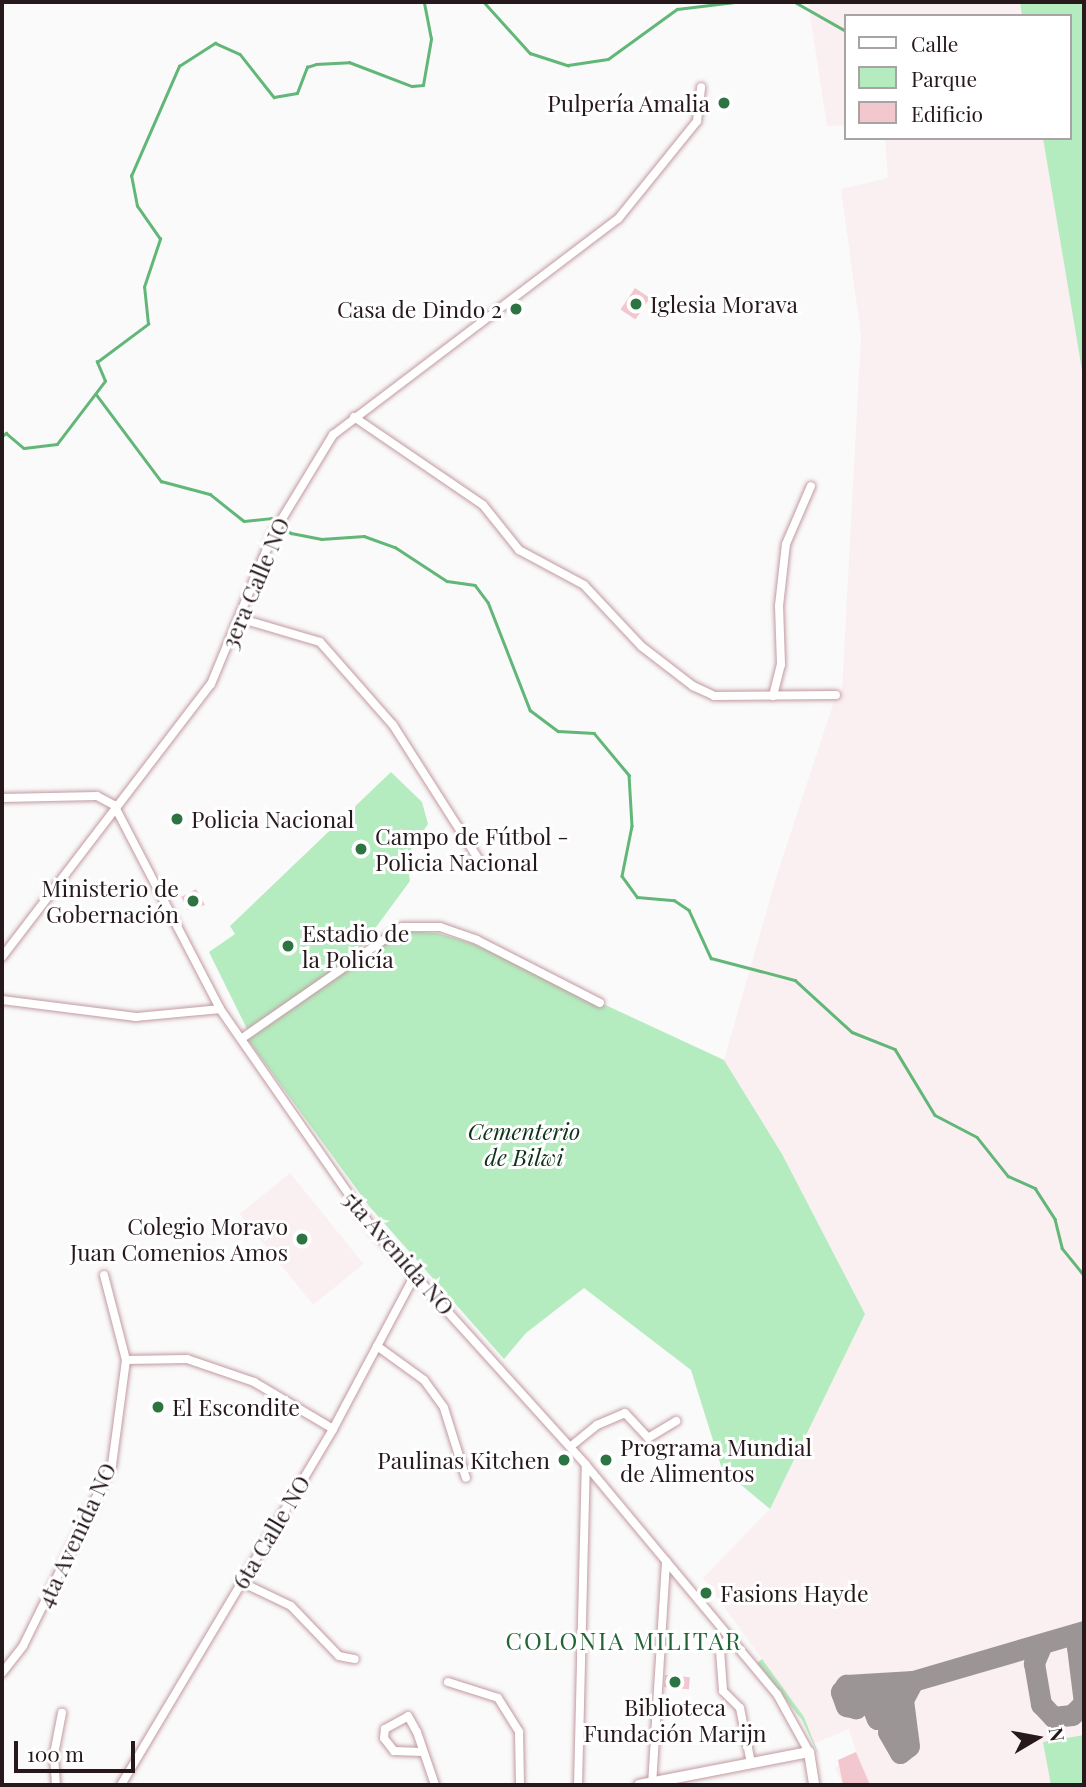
<!DOCTYPE html>
<meta charset="utf-8">
<style>
body{margin:0}
#map{position:relative;width:1086px;height:1787px;overflow:hidden;background:#fafafa;font-family:"Playfair Display",serif}
div>[style]{position:absolute}
[style*='--x']{left:calc(var(--x)*1px);top:calc(var(--y)*1px);width:calc(var(--w)*1px);rotate:calc(var(--a)*1deg)}
.built>*{inset:0;background:#faeff1;transform-origin:0 0}
.green>*{inset:0;background:#b4ecbf}
.stream>*{height:2.5px;margin:-1.25px;padding:0 1.25px;transform-origin:1.25px;border-radius:1.25px;background:#62b778}
.taxiway>*{height:21px;margin:-10.5px;padding:0 10.5px;transform-origin:10.5px;border-radius:10.5px;background:#9c9596}
.building>*{inset:0;background:#f2c7ce;transform-origin:0 0}
.roads{filter:drop-shadow(0 0 2px #c29aa1) drop-shadow(0 0 2px #c29aa1)}
.minor>*{height:8px;margin:-4px;padding:0 4px;transform-origin:4px;border-radius:4px;background:#fff}
.tertiary>*{height:10px;margin:-5px;padding:0 5px;transform-origin:5px;border-radius:5px;background:#fff}
.dots>*{width:19px;height:19px;translate:-50% -50%;box-sizing:border-box;border:4px solid #fff;border-radius:50%}
span{translate:-50% -50%;white-space:nowrap;text-align:center;line-height:1.15;-webkit-text-stroke:6px #fff;paint-order:stroke}
.poi-label{font-size:23px;color:#27181b}
.right{translate:-100% -50%;text-align:right}
.left{translate:0 -50%;text-align:left}
.street-label{font-size:23px;color:#27181b}
.park-label{font-size:23px;color:#0e3218;font-style:italic}
.neighbourhood-label{font-size:24px;color:#226436;letter-spacing:2px}
.frame{position:absolute;inset:0;border:4px solid #27181b;pointer-events:none}
.legend{position:absolute;left:844px;top:14px;width:228px;height:126px;box-sizing:border-box;background:#fff;border:2px solid #a9a3a4;margin:0;padding:9px 12px;list-style:none;font-size:21px;color:#27181b}
.legend li{display:flex;align-items:center;gap:14px;height:35px}
.legend b{width:35px;border:2px solid #a9a3a4}
.north{position:absolute;left:1002px;top:1703px;width:70px;height:70px;-webkit-text-stroke:5px #fff;paint-order:stroke;rotate:80deg;font-size:19px;font-weight:700;line-height:28px;text-align:center;color:#27181b}
.north::after{content:'';display:block;margin:auto;width:24px;height:32px;background:#27181b;clip-path:polygon(50% 0,100% 100%,50% 72%,0 100%)}
.scale{position:absolute;left:14px;top:1741px;width:121px;height:32px;box-sizing:border-box;border:4px solid #27181b;border-top:0;padding-left:9px;font-size:21px;line-height:24px;white-space:nowrap;color:#27181b;-webkit-text-stroke:5px #fff;paint-order:stroke}
</style>
<div id="map">
<div class="built">
<i style="clip-path:polygon(808px 2px,1084px 2px,1084px 1785px,843px 1785px,835px 1768px,856px 1752px,849px 1729px,813px 1744px,804px 1717px,703px 1578px,770px 1509px,865px 1314px,782px 1154px,724px 1060px,777px 875px,836px 695px,842px 691px,861px 335px,841px 189px,888px 178px,885px 138px,1070px 138px,1070px 16px,846px 16px,846px 125px,827px 126px)"></i>
<i style="left:290px;top:1173px;width:117px;height:65px;rotate:51deg"></i>
</div>
<div class="green">
<i style="clip-path:polygon(1020px 2px,1084px 2px,1084px 382px,1043px 138px,1070px 138px,1070px 16px,1022px 16px)"></i>
<i style="clip-path:polygon(391px 772px,422px 802px,428px 824px,406px 857px,410px 881px,354px 957px,247px 1029px,209px 952px,235px 934px,230px 926px)"></i>
<i style="clip-path:polygon(403px 931px,437px 933px,474px 944px,724px 1060px,782px 1154px,865px 1314px,770px 1509px,722px 1469px,691px 1370px,584px 1288px,526px 1333px,504px 1359px,369px 1206px,248px 1040px)"></i>
<i style="clip-path:polygon(762px 1659px,804px 1717px,820px 1758px,802px 1720px,757px 1663px)"></i>
<i style="clip-path:polygon(1084px 1735px,1084px 1785px,1051px 1785px,1043px 1742px)"></i>
</div>
<div class="stream">
<i style="--x:484;--y:2;--w:69;--a:48"></i>
<i style="--x:530;--y:53;--w:40;--a:18"></i>
<i style="--x:568;--y:65;--w:40;--a:-8.5"></i>
<i style="--x:608;--y:59;--w:85;--a:-35.9"></i>
<i style="--x:677;--y:9;--w:58;--a:-6.9"></i>
<i style="--x:795;--y:2;--w:59;--a:29.6"></i>
<i style="--x:96;--y:394;--w:109;--a:53.2"></i>
<i style="--x:161;--y:481;--w:51;--a:14.9"></i>
<i style="--x:210;--y:494;--w:43;--a:38.5"></i>
<i style="--x:244;--y:521;--w:27;--a:-6"></i>
<i style="--x:271;--y:518;--w:25;--a:37"></i>
<i style="--x:291;--y:533;--w:31;--a:11"></i>
<i style="--x:321;--y:539;--w:43;--a:-4"></i>
<i style="--x:364;--y:536;--w:33;--a:20"></i>
<i style="--x:395;--y:547;--w:62;--a:33.2"></i>
<i style="--x:447;--y:581;--w:28;--a:8"></i>
<i style="--x:475;--y:585;--w:21;--a:53"></i>
<i style="--x:488;--y:602;--w:116;--a:68.7"></i>
<i style="--x:530;--y:710;--w:35;--a:37"></i>
<i style="--x:558;--y:731;--w:36;--a:3"></i>
<i style="--x:594;--y:733;--w:55;--a:50.2"></i>
<i style="--x:629;--y:775;--w:51;--a:86.6"></i>
<i style="--x:632;--y:826;--w:51;--a:101.3"></i>
<i style="--x:622;--y:876;--w:26;--a:54"></i>
<i style="--x:637;--y:897;--w:37;--a:5"></i>
<i style="--x:674;--y:900;--w:18;--a:34"></i>
<i style="--x:689;--y:910;--w:53;--a:65.4"></i>
<i style="--x:711;--y:958;--w:87;--a:14.7"></i>
<i style="--x:795;--y:980;--w:77;--a:42.4"></i>
<i style="--x:852;--y:1032;--w:46;--a:21.6"></i>
<i style="--x:895;--y:1049;--w:77;--a:58.8"></i>
<i style="--x:935;--y:1115;--w:47;--a:27.6"></i>
<i style="--x:977;--y:1137;--w:50;--a:51.5"></i>
<i style="--x:1008;--y:1176;--w:30;--a:24"></i>
<i style="--x:1035;--y:1188;--w:37;--a:57"></i>
<i style="--x:1055;--y:1219;--w:30;--a:76"></i>
<i style="--x:1062;--y:1248;--w:35;--a:51"></i>
<i style="--x:2;--y:436;--w:5;--a:-37"></i>
<i style="--x:6;--y:433;--w:23;--a:40"></i>
<i style="--x:24;--y:448;--w:33;--a:-7"></i>
<i style="--x:57;--y:444;--w:79;--a:-52.7"></i>
<i style="--x:105;--y:381;--w:21;--a:-113"></i>
<i style="--x:97;--y:362;--w:64;--a:-36.7"></i>
<i style="--x:148;--y:324;--w:37;--a:-96"></i>
<i style="--x:144;--y:287;--w:51;--a:-71.6"></i>
<i style="--x:160;--y:239;--w:40;--a:-124.9"></i>
<i style="--x:137;--y:206;--w:31;--a:-101"></i>
<i style="--x:131;--y:176;--w:120;--a:-66.4"></i>
<i style="--x:179;--y:66;--w:43;--a:-32.6"></i>
<i style="--x:215;--y:43;--w:27;--a:24"></i>
<i style="--x:240;--y:54;--w:55;--a:51.7"></i>
<i style="--x:274;--y:97;--w:23;--a:-10"></i>
<i style="--x:297;--y:93;--w:28;--a:-69"></i>
<i style="--x:307;--y:67;--w:9;--a:-18"></i>
<i style="--x:316;--y:64;--w:33;--a:-3"></i>
<i style="--x:349;--y:62;--w:67;--a:20.9"></i>
<i style="--x:412;--y:86;--w:11;--a:-5"></i>
<i style="--x:423;--y:85;--w:47;--a:-80.1"></i>
<i style="--x:431;--y:39;--w:38;--a:-101"></i>
</div>
<div class="taxiway">
<i style="--x:1042;--y:1644;--w:21;--a:113"></i>
<i style="--x:1034;--y:1663;--w:42;--a:80.3"></i>
<i style="--x:1041;--y:1704;--w:18;--a:47"></i>
<i style="--x:1053;--y:1717;--w:19;--a:-6"></i>
<i style="--x:1072;--y:1715;--w:17;--a:-45"></i>
<i style="--x:1084;--y:1703;--w:56;--a:-97.1"></i>
<i style="--x:1077;--y:1647;--w:15;--a:-62"></i>
<i style="--x:875;--y:1684;--w:31;--a:128"></i>
<i style="--x:856;--y:1708;--w:10;--a:-169"></i>
<i style="--x:846;--y:1706;--w:15;--a:-110"></i>
<i style="--x:841;--y:1692;--w:9;--a:-54"></i>
<i style="--x:846;--y:1685;--w:67;--a:-3.4"></i>
<i style="--x:913;--y:1681;--w:21;--a:118"></i>
<i style="--x:903;--y:1700;--w:35;--a:115"></i>
<i style="--x:888;--y:1732;--w:24;--a:60"></i>
<i style="--x:900;--y:1753;--w:11;--a:-38"></i>
<i style="--x:909;--y:1746;--w:46;--a:-97.4"></i>
<i style="--x:890;--y:1700;--w:18;--a:103"></i>
<i style="--x:886;--y:1718;--w:9;--a:174"></i>
<i style="--x:877;--y:1719;--w:11;--a:-112"></i>
<i style="--x:873;--y:1709;--w:49;--a:-35"></i>
<i style="--x:913;--y:1681;--w:178;--a:-16.3"></i>
</div>
<div class="building">
<i style="left:635px;top:288px;width:18px;height:26px;rotate:34deg"></i>
<i style="clip-path:polygon(196px 889px,205px 905px,188px 910px,181px 897px)"></i>
<i style="left:665px;top:1675px;width:25px;height:12px;rotate:5deg"></i>
<i style="clip-path:polygon(856px 1752px,870px 1785px,843px 1785px,838px 1760px)"></i>
</div>
<div class="roads">
<div class="minor">
<i style="--x:354;--y:417;--w:156;--a:34.3"></i>
<i style="--x:483;--y:505;--w:58;--a:51.3"></i>
<i style="--x:519;--y:550;--w:74;--a:28.3"></i>
<i style="--x:584;--y:585;--w:83;--a:46.9"></i>
<i style="--x:641;--y:646;--w:66;--a:37.6"></i>
<i style="--x:693;--y:686;--w:23;--a:25"></i>
<i style="--x:714;--y:696;--w:122;--a:-0.5"></i>
<i style="--x:242;--y:619;--w:81;--a:16.4"></i>
<i style="--x:320;--y:642;--w:111;--a:48.7"></i>
<i style="--x:393;--y:725;--w:160;--a:57.5"></i>
<i style="--x:773;--y:696;--w:32;--a:-76"></i>
<i style="--x:781;--y:665;--w:59;--a:-91.9"></i>
<i style="--x:779;--y:606;--w:62;--a:-83.6"></i>
<i style="--x:786;--y:544;--w:63;--a:-66.7"></i>
<i style="--x:2;--y:798;--w:95;--a:-1.2"></i>
<i style="--x:97;--y:796;--w:19;--a:28"></i>
<i style="--x:114;--y:805;--w:230;--a:62.5"></i>
<i style="--x:220;--y:1009;--w:267;--a:55.2"></i>
<i style="--x:372;--y:1228;--w:319;--a:47.9"></i>
<i style="--x:586;--y:1465;--w:298;--a:50.2"></i>
<i style="--x:777;--y:1694;--w:66;--a:61.1"></i>
<i style="--x:2;--y:957;--w:344;--a:-52.6"></i>
<i style="--x:211;--y:684;--w:165;--a:-67.5"></i>
<i style="--x:274;--y:532;--w:114;--a:-58.7"></i>
<i style="--x:333;--y:435;--w:358;--a:-37.2"></i>
<i style="--x:618;--y:219;--w:126;--a:-51.1"></i>
<i style="--x:697;--y:121;--w:34;--a:-83"></i>
<i style="--x:2;--y:1000;--w:135;--a:7.2"></i>
<i style="--x:136;--y:1017;--w:84;--a:-5.4"></i>
<i style="--x:241;--y:1039;--w:196;--a:-34.8"></i>
<i style="--x:402;--y:927;--w:38;--a:0"></i>
<i style="--x:440;--y:927;--w:39;--a:19"></i>
<i style="--x:477;--y:940;--w:138;--a:27.1"></i>
<i style="--x:104;--y:1275;--w:88;--a:75.5"></i>
<i style="--x:377;--y:1346;--w:58;--a:35.9"></i>
<i style="--x:424;--y:1380;--w:34;--a:54"></i>
<i style="--x:444;--y:1408;--w:73;--a:72.6"></i>
<i style="--x:570;--y:1447;--w:35;--a:-39"></i>
<i style="--x:597;--y:1425;--w:30;--a:-23"></i>
<i style="--x:625;--y:1413;--w:34;--a:47"></i>
<i style="--x:648;--y:1438;--w:33;--a:-31"></i>
<i style="--x:241;--y:1582;--w:55;--a:25.6"></i>
<i style="--x:291;--y:1606;--w:69;--a:46.2"></i>
<i style="--x:339;--y:1656;--w:16;--a:11"></i>
<i style="--x:728;--y:1638;--w:14;--a:124"></i>
<i style="--x:720;--y:1650;--w:41;--a:85.8"></i>
<i style="--x:723;--y:1691;--w:24;--a:45"></i>
<i style="--x:740;--y:1708;--w:56;--a:78.7"></i>
<i style="--x:2;--y:1673;--w:34;--a:-52"></i>
<i style="--x:23;--y:1646;--w:202;--a:-63.8"></i>
<i style="--x:112;--y:1465;--w:106;--a:-82.4"></i>
<i style="--x:126;--y:1360;--w:61;--a:-0.9"></i>
<i style="--x:187;--y:1359;--w:71;--a:18.9"></i>
<i style="--x:254;--y:1382;--w:92;--a:30.7"></i>
<i style="--x:448;--y:1682;--w:52;--a:17.7"></i>
<i style="--x:498;--y:1698;--w:40;--a:58"></i>
<i style="--x:519;--y:1732;--w:53;--a:88.9"></i>
<i style="--x:422;--y:1752;--w:28;--a:-178"></i>
<i style="--x:394;--y:1751;--w:16;--a:-128"></i>
<i style="--x:384;--y:1738;--w:9;--a:-84"></i>
<i style="--x:385;--y:1729;--w:26;--a:-29"></i>
<i style="--x:408;--y:1716;--w:18;--a:61"></i>
<i style="--x:417;--y:1732;--w:56;--a:71.2"></i>
<i style="--x:56;--y:1785;--w:31;--a:-94"></i>
<i style="--x:54;--y:1754;--w:42;--a:-79"></i>
<i style="--x:121;--y:1785;--w:414;--a:-59.2"></i>
<i style="--x:333;--y:1429;--w:174;--a:-62"></i>
<i style="--x:578;--y:1785;--w:320;--a:-88.6"></i>
<i style="--x:652;--y:1785;--w:224;--a:-86.4"></i>
</div>
<div class="tertiary">
<i style="--x:639;--y:1785;--w:173;--a:-11"></i>
<i style="--x:809;--y:1752;--w:33;--a:81"></i>
</div>
</div>
<div class="dots">
<i style="left:724px;top:103px;background:#2c7441"></i>
<i style="left:636px;top:304px;background:#2c7441"></i>
<i style="left:516px;top:309px;background:#2c7441"></i>
<i style="left:177px;top:819px;background:#2c7441"></i>
<i style="left:361px;top:849px;background:#2c7441"></i>
<i style="left:193px;top:901px;background:#2c7441"></i>
<i style="left:288px;top:946px;background:#2c7441"></i>
<i style="left:302px;top:1239px;background:#2c7441"></i>
<i style="left:158px;top:1407px;background:#2c7441"></i>
<i style="left:564px;top:1460px;background:#2c7441"></i>
<i style="left:606px;top:1460px;background:#2c7441"></i>
<i style="left:706px;top:1593px;background:#2c7441"></i>
<i style="left:675px;top:1682px;background:#2c7441"></i>
</div>
<div class="poi-label">
<span class="right" style="left:710px;top:103px">Pulpería Amalia</span>
<span class="left" style="left:650px;top:304px">Iglesia Morava</span>
<span class="right" style="left:502px;top:309px">Casa de Dindo 2</span>
<span class="left" style="left:191px;top:819px">Policia Nacional</span>
<span class="left" style="left:375px;top:849px">Campo de Fútbol -<br>Policia Nacional</span>
<span class="right" style="left:179px;top:901px">Ministerio de<br>Gobernación</span>
<span class="left" style="left:302px;top:946px">Estadio de<br>la Policía</span>
<span class="right" style="left:288px;top:1239px">Colegio Moravo<br>Juan Comenios Amos</span>
<span class="left" style="left:172px;top:1407px">El Escondite</span>
<span class="left" style="left:620px;top:1460px">Programa Mundial<br>de Alimentos</span>
<span class="right" style="left:550px;top:1460px">Paulinas Kitchen</span>
<span class="left" style="left:720px;top:1593px">Fasions Hayde</span>
<span style="left:675px;top:1720px">Biblioteca<br>Fundación Marijn</span>
</div>
<div class="street-label">
<span style="left:255px;top:583px;rotate:-67deg">3era Calle NO</span>
<span style="left:399px;top:1253px;rotate:49deg">5ta Avenida NO</span>
<span style="left:271px;top:1532px;rotate:-59deg">6ta Calle NO</span>
<span style="left:76px;top:1535px;rotate:-65deg">4ta Avenida NO</span>
</div>
<div class="park-label">
<span style="left:524px;top:1144px">Cementerio<br>de Bilwi</span>
</div>
<div class="neighbourhood-label">
<span style="left:624px;top:1641px">COLONIA MILITAR</span>
</div>
<div class="frame"></div>
<ul class="legend">
<li><b style="height:9px;background:#fff"></b>Calle</li>
<li><b style="height:19px;background:#b4ecbf"></b>Parque</li>
<li><b style="height:19px;background:#f2c7ce"></b>Edificio</li>
</ul>
<div class="north">N</div>
<div class="scale">100 m</div>
</div>
